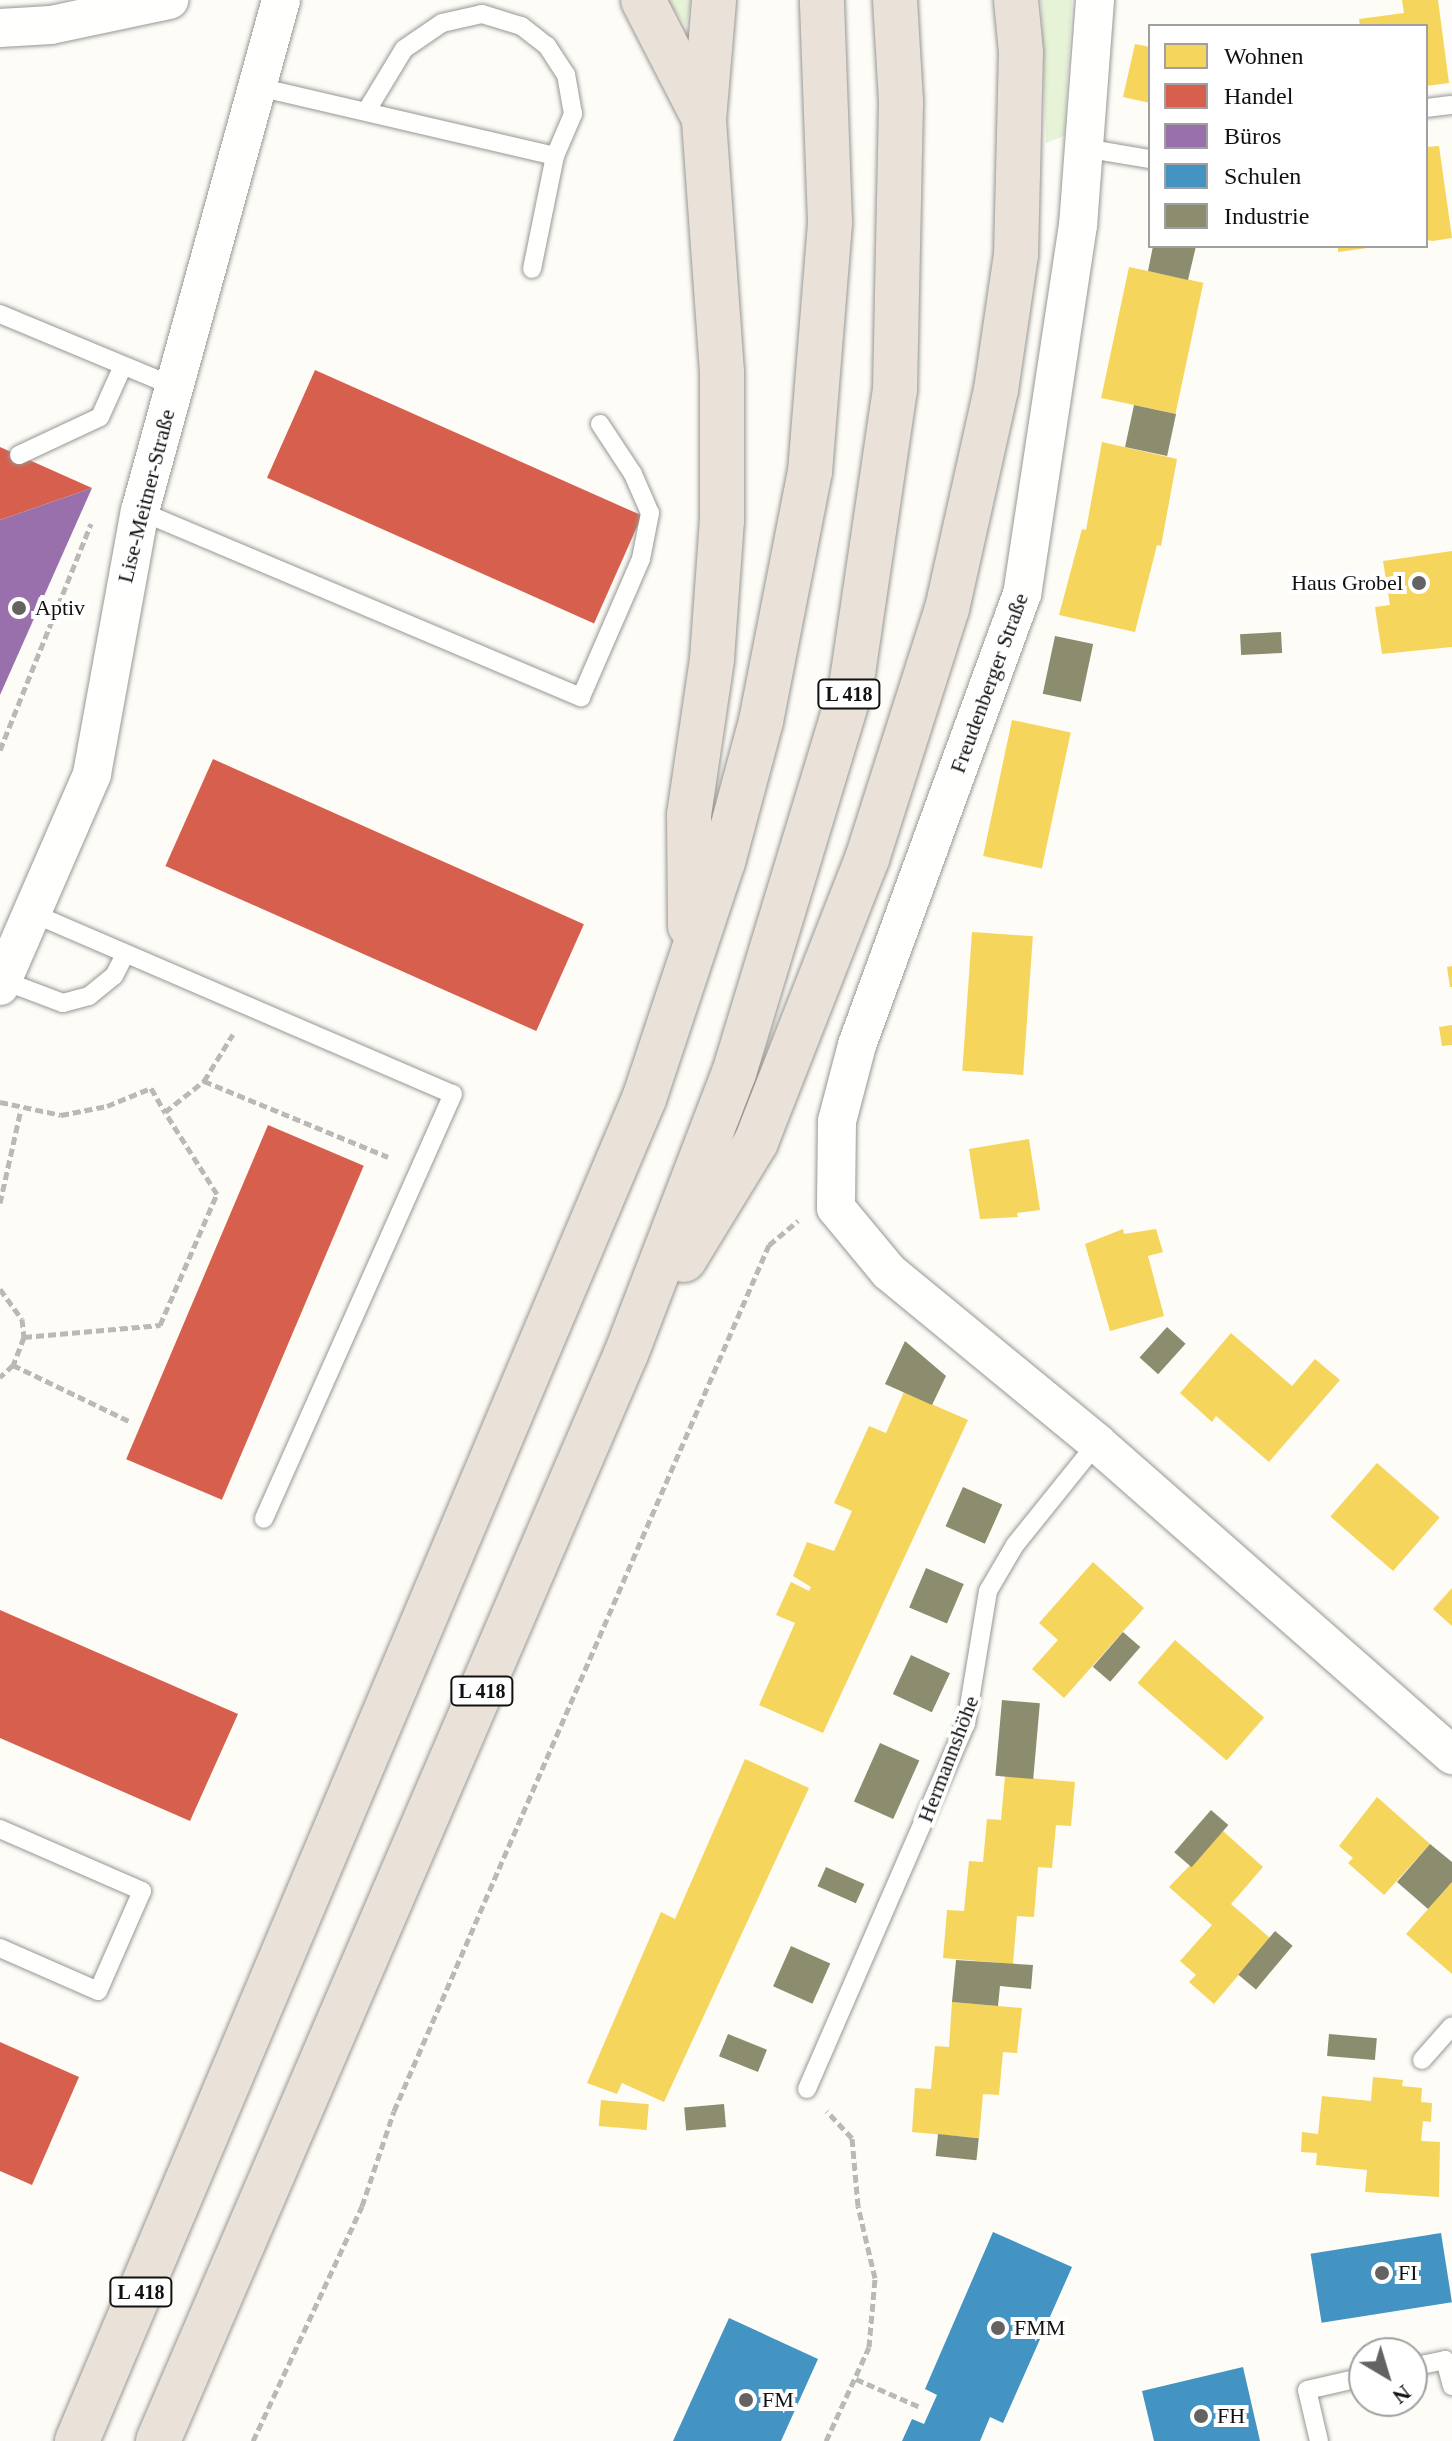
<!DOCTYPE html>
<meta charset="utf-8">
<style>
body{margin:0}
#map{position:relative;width:1452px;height:2441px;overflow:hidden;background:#fdfcf7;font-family:Georgia,serif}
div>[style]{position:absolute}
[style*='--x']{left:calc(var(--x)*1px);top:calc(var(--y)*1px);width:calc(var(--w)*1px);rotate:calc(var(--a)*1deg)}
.green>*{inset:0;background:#e7f3d7}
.homes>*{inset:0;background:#f6d55c;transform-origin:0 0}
.shops>*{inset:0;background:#d6604d;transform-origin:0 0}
.offices>*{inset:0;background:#9970ab}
.schools>*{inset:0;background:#4393c3;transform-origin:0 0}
.industry>*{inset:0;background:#8c8c6e;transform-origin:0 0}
.path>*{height:5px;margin-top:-2.5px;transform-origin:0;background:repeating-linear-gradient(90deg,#b9b9b8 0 8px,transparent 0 12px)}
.roads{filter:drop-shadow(0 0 2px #979795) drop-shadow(0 0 2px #979795)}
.lane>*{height:18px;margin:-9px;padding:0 9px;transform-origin:9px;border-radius:9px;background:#fffffe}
.street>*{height:38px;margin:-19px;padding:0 19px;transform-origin:19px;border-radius:19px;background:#fffffe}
.highway>*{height:44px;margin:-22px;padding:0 22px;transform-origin:22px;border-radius:22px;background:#eae1d8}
.dots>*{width:22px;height:22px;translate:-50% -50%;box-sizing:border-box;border:4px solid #fff;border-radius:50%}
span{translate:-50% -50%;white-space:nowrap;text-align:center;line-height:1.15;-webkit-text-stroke:8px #fff;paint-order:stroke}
.shield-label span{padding:2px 6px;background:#fff;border:2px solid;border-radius:6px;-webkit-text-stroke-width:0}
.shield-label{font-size:20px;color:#111;font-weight:700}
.street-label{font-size:22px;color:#111}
.poi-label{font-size:22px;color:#111}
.right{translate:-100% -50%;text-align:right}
.left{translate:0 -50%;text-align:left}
.legend{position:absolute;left:1148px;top:24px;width:280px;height:224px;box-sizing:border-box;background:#fff;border:2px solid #a0a0a0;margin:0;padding:10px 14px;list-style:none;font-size:24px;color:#111}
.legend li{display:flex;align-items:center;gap:16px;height:40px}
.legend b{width:40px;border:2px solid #a0a0a0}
.north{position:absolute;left:1348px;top:2337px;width:80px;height:80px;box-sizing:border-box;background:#fff;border:2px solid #a0a0a0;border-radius:50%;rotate:142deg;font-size:22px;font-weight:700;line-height:32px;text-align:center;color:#111}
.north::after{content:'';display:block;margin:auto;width:28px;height:36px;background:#646362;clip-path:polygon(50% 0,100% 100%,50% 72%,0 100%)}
</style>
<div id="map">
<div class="green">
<i style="clip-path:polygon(667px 0,691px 0,686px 26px)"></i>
<i style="clip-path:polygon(1041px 0,1072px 0,1064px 136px,1046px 143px)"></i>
</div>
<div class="homes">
<i style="clip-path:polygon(1402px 0,1438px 0,1449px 83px,1426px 86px,1426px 26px,1360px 26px,1359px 19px,1404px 13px)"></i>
<i style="clip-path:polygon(1135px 44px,1150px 47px,1150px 103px,1123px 97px)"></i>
<i style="clip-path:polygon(1439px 146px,1452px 238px,1433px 241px,1426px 240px,1426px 147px)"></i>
<i style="clip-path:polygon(1338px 246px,1366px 246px,1367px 248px,1338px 252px)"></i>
<i style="left:1129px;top:267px;width:76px;height:134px;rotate:12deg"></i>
<i style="clip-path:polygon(1102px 442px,1177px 459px,1161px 546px,1157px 545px,1135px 632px,1059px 615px,1082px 529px,1086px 530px)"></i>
<i style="clip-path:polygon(1452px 551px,1452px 647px,1382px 654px,1375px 607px,1390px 605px,1383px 561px)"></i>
<i style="left:1012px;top:720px;width:60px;height:139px;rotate:12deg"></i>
<i style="left:972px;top:932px;width:61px;height:139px;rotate:4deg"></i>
<i style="clip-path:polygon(1452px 966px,1452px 987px,1450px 987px,1447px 967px)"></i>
<i style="clip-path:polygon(1452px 1025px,1452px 1045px,1442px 1046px,1439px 1027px)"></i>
<i style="clip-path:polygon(1029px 1139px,1040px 1210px,1017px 1213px,1018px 1217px,980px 1219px,969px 1149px)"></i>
<i style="clip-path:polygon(1123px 1229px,1124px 1234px,1156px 1229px,1163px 1252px,1148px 1256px,1164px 1316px,1110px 1331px,1085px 1244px)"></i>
<i style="clip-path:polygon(1231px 1333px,1292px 1386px,1315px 1359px,1340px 1380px,1269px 1462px,1216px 1416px,1212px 1422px,1180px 1393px)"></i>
<i style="clip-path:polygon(904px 1392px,968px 1420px,823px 1733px,759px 1705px,795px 1623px,776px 1615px,791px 1582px,809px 1591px,811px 1587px,793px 1576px,807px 1542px,834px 1551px,852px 1511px,834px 1503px,869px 1426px,886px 1433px)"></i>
<i style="left:1377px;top:1463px;width:83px;height:71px;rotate:41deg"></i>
<i style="clip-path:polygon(1093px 1562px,1144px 1608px,1064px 1698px,1032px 1669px,1058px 1640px,1039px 1623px)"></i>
<i style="clip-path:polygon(1452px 1588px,1452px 1626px,1433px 1609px)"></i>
<i style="left:1175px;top:1640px;width:118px;height:57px;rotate:41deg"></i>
<i style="clip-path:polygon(745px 1759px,809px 1788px,664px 2102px,622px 2083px,617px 2094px,587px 2083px,661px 1912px,675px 1919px)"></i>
<i style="clip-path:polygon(1005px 1776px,1075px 1782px,1071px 1826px,1056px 1825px,1052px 1868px,1038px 1867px,1034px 1917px,1017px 1916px,1013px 1964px,943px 1958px,947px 1910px,964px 1911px,969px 1861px,983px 1862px,987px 1819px,1001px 1820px)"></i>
<i style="clip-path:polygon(1377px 1797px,1430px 1844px,1384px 1895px,1348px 1863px,1353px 1858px,1339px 1846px)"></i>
<i style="clip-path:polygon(1223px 1831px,1263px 1867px,1231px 1904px,1270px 1938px,1214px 2004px,1189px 1982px,1196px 1975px,1180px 1961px,1212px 1925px,1169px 1887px)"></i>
<i style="clip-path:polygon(1452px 1882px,1452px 1974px,1406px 1934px)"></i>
<i style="clip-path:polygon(952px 2002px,1022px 2008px,1017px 2053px,1003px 2052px,999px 2095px,983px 2094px,979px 2138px,912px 2132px,915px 2088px,931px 2089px,935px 2046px,949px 2047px)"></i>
<i style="clip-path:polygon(1373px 2077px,1403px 2080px,1402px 2086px,1422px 2088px,1421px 2102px,1432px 2103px,1431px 2122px,1423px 2121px,1421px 2141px,1440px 2142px,1439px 2197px,1365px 2192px,1367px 2170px,1316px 2165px,1317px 2153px,1301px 2152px,1302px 2132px,1318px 2134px,1322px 2096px,1371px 2101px)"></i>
<i style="left:601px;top:2100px;width:48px;height:26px;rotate:5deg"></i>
</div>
<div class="shops">
<i style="left:315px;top:370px;width:358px;height:118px;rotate:24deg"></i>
<i style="clip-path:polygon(0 447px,92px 488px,0 520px)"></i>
<i style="left:213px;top:759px;width:406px;height:117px;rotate:24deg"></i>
<i style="left:268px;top:1125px;width:104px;height:363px;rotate:23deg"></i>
<i style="clip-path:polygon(0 1610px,238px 1714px,190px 1821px,0 1738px)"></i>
<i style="clip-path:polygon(0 2042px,79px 2077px,32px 2185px,0 2171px)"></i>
</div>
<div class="offices">
<i style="clip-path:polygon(92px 488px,0 695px,0 520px)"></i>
</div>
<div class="schools">
<i style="clip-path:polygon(993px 2232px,1072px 2267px,1003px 2423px,990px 2417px,980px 2441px,902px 2441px,912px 2419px,924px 2424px,937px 2395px,925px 2389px)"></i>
<i style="left:1441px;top:2233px;width:70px;height:132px;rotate:81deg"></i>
<i style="clip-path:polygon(729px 2318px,818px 2359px,781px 2441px,673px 2441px)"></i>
<i style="clip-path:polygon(1243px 2367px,1260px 2441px,1154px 2441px,1142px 2391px)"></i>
</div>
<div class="industry">
<i style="clip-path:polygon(1153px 246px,1196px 246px,1188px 280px,1148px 271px)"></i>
<i style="left:1134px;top:405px;width:43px;height:43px;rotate:12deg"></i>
<i style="left:1281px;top:632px;width:21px;height:41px;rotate:87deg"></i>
<i style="left:1055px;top:636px;width:39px;height:59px;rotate:12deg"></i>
<i style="left:1167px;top:1327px;width:25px;height:41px;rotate:42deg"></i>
<i style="clip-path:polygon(905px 1341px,946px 1376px,932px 1405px,885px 1384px)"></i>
<i style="left:963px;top:1487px;width:43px;height:43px;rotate:24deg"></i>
<i style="left:926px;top:1568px;width:41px;height:43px;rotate:23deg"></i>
<i style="left:1123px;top:1632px;width:23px;height:46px;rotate:41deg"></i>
<i style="left:911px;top:1655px;width:43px;height:43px;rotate:25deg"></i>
<i style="left:1002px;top:1700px;width:38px;height:76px;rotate:5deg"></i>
<i style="left:880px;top:1743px;width:43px;height:64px;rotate:24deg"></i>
<i style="left:1211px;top:1810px;width:23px;height:56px;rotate:41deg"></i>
<i style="clip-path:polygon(1430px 1844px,1452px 1862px,1452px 1882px,1428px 1909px,1397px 1882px)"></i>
<i style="left:826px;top:1867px;width:42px;height:21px;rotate:24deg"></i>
<i style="left:1275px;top:1931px;width:23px;height:57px;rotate:40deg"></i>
<i style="left:791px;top:1946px;width:43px;height:44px;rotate:24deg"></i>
<i style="clip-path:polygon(956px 1960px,1033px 1965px,1031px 1989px,1000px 1986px,998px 2006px,952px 2002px)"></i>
<i style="left:728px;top:2034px;width:42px;height:24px;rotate:22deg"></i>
<i style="left:1329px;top:2034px;width:48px;height:22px;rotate:5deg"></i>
<i style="left:724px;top:2104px;width:23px;height:40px;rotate:85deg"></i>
<i style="left:938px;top:2134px;width:41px;height:22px;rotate:6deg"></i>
</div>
<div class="path">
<i style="--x:0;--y:750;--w:244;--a:-68.1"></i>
<i style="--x:204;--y:1081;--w:199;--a:22.4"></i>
<i style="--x:0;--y:1102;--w:62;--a:12"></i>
<i style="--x:61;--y:1115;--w:47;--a:-11.1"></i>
<i style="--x:107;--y:1106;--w:48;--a:-22.2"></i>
<i style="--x:151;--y:1088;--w:28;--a:60"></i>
<i style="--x:165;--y:1112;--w:50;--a:-38.5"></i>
<i style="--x:204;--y:1081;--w:55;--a:-58.3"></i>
<i style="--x:0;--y:1203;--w:96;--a:-77.4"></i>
<i style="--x:0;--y:1289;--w:37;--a:54"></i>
<i style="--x:22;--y:1319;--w:18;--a:84"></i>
<i style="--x:24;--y:1337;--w:30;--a:111"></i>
<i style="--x:13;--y:1365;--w:18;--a:137"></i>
<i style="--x:24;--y:1337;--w:137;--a:-5"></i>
<i style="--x:160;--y:1325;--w:143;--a:-66.5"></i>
<i style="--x:217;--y:1194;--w:97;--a:-122.4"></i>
<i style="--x:13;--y:1365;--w:131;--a:25.8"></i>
<i style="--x:856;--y:2379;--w:70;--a:23.6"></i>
<i style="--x:253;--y:2441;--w:259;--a:-65.1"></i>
<i style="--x:362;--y:2206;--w:100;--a:-71.4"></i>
<i style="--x:394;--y:2111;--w:944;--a:-66.59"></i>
<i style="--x:769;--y:1245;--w:38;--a:-40"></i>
<i style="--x:826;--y:2441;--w:103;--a:-65.4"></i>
<i style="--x:869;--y:2347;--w:69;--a:-85"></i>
<i style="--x:875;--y:2278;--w:74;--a:-103.3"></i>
<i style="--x:858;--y:2206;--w:68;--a:-95"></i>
<i style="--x:852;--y:2138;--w:37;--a:-133"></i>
</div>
<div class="roads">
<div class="lane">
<i style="--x:254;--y:86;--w:309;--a:13.1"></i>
<i style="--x:555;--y:156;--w:46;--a:-66.8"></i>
<i style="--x:573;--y:114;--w:40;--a:-100"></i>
<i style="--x:566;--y:75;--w:35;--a:-123"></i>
<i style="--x:547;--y:46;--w:33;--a:-142"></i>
<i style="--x:521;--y:26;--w:41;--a:-162.9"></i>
<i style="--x:482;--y:14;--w:41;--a:167.3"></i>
<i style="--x:442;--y:23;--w:46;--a:145.6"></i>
<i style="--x:404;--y:49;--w:71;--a:121.2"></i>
<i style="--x:1426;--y:108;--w:26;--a:-7"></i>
<i style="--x:1084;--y:148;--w:67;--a:9.5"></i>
<i style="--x:532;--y:269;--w:115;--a:-78.5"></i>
<i style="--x:0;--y:314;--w:187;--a:22.6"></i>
<i style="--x:19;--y:455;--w:89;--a:-25.1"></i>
<i style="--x:100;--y:417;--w:54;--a:-65.8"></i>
<i style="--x:140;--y:511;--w:479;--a:22.9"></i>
<i style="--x:581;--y:697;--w:150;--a:-66.5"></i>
<i style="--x:641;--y:559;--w:47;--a:-78.9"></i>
<i style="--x:650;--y:513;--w:43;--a:-113.6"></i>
<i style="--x:633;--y:474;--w:60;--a:-123.4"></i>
<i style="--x:32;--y:913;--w:458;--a:23.3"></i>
<i style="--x:453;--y:1094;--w:465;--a:114"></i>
<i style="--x:2;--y:980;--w:65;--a:20.7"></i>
<i style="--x:63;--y:1003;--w:27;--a:-15"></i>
<i style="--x:89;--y:996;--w:32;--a:-39"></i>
<i style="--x:114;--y:976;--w:25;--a:-63"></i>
<i style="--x:0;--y:1829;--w:155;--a:23.6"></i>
<i style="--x:142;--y:1891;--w:109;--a:113.7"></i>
<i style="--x:98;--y:1991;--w:107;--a:-156.3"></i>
<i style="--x:1422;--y:2060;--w:45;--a:-48.6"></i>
<i style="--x:807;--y:2089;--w:398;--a:-66.5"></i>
<i style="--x:966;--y:1724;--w:135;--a:-80.6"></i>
<i style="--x:988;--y:1591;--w:53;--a:-59.6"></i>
<i style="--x:1015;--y:1545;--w:131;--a:-51.2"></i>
<i style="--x:1412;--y:2367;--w:34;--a:-12"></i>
<i style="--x:1445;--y:2360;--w:27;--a:75"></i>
<i style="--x:1319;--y:2441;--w:52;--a:-103.2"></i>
<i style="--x:1307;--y:2390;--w:58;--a:-12.8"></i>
</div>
<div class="street">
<i style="--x:1095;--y:0;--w:226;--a:94.3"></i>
<i style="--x:1078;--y:225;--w:373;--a:98.6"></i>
<i style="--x:1022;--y:594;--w:480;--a:110.1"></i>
<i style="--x:857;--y:1045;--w:79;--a:104.7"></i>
<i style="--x:837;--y:1121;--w:87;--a:90.7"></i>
<i style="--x:836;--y:1208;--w:83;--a:50.4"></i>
<i style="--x:889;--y:1272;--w:269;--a:39.4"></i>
<i style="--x:1097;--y:1443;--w:473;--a:41.3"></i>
<i style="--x:0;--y:28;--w:51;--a:-3.4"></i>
<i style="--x:51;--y:25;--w:121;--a:-12"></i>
<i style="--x:0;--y:986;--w:231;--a:-66.5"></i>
<i style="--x:92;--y:774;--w:267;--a:-79.7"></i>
<i style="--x:140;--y:511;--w:530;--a:-74.57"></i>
</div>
<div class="highway">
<i style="--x:643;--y:0;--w:129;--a:62.8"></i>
<i style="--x:690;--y:926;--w:111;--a:-90.5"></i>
<i style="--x:689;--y:815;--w:158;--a:-81.6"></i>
<i style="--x:712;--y:659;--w:138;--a:-85.9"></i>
<i style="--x:722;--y:521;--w:149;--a:-90"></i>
<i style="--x:722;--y:372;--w:253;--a:-94.1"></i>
<i style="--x:704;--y:120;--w:120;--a:-85.2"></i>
<i style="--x:684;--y:1260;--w:138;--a:-58.6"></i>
<i style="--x:756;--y:1142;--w:304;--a:-68.6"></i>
<i style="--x:867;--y:859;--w:262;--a:-72.3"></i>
<i style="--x:947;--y:609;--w:224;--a:-77.4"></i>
<i style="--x:996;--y:390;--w:136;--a:-81.6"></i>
<i style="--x:1016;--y:255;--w:203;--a:-88.6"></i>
<i style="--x:1021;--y:52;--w:52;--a:-95.5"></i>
<i style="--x:77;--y:2441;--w:1457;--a:-67.1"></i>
<i style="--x:644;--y:1099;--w:250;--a:-71.6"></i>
<i style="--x:723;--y:862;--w:146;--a:-74.9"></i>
<i style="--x:761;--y:721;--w:254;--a:-78.9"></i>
<i style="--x:810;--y:472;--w:251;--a:-85.4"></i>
<i style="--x:830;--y:222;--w:222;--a:-92.1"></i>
<i style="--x:158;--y:2441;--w:1183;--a:-66.71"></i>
<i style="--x:626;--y:1354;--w:301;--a:-69"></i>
<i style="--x:734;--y:1073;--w:403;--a:-73.1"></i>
<i style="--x:851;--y:687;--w:300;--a:-81.6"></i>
<i style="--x:895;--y:390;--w:289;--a:-88.8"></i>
<i style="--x:901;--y:101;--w:101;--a:-93.4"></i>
</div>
</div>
<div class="dots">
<i style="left:1419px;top:583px;background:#646362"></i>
<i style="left:19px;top:608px;background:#646362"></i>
<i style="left:1382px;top:2273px;background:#646362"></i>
<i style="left:998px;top:2328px;background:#646362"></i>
<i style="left:746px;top:2400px;background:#646362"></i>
<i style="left:1201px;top:2416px;background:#646362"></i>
</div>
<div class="shield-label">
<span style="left:849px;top:694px">L 418</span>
<span style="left:482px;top:1691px">L 418</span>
<span style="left:141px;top:2292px">L 418</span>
</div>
<div class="street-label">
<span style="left:146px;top:496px;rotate:-76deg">Lise-Meitner-Straße</span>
<span style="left:989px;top:683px;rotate:-70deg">Freudenberger Straße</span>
<span style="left:948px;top:1759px;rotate:-69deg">Hermannshöhe</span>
</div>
<div class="poi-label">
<span class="right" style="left:1403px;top:583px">Haus Grobel</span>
<span class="left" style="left:35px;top:608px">Aptiv</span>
<span class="left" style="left:1398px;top:2273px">FI</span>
<span class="left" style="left:1014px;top:2328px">FMM</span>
<span class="left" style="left:762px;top:2400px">FM</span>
<span class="left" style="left:1217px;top:2416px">FH</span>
</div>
<ul class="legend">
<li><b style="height:22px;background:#f6d55c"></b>Wohnen</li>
<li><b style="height:22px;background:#d6604d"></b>Handel</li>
<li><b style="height:22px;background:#9970ab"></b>Büros</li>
<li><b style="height:22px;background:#4393c3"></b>Schulen</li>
<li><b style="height:22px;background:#8c8c6e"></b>Industrie</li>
</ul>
<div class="north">N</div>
</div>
